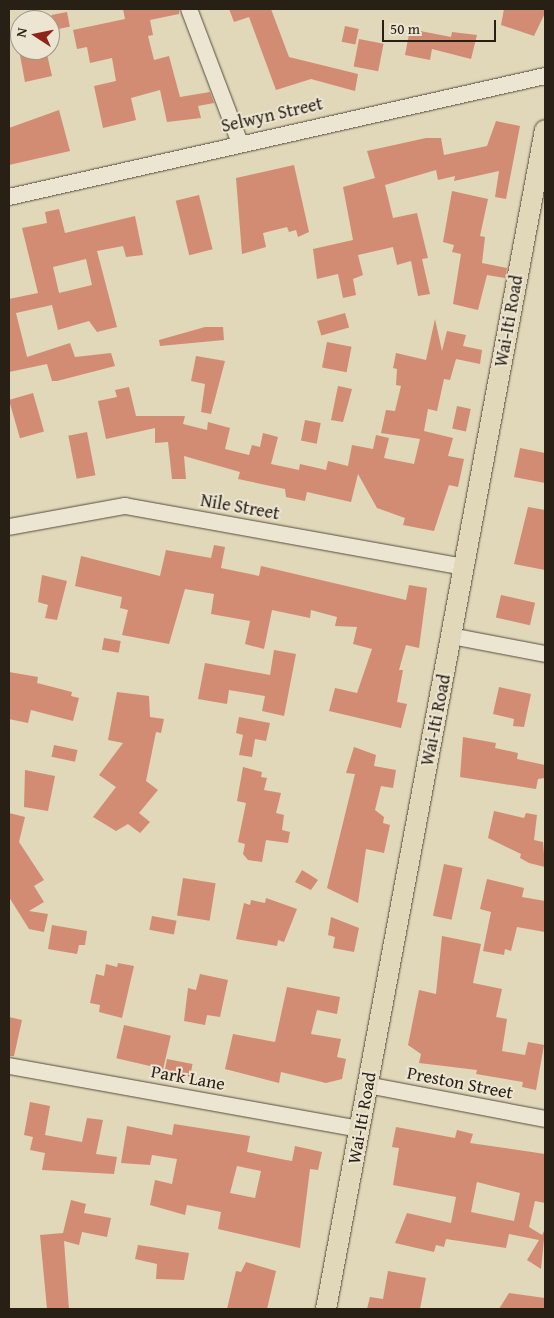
<!DOCTYPE html>
<style>
body{margin:0}
#map{position:relative;width:554px;height:1318px;overflow:hidden;background:#e1d7b9;font-family:"Gentium Book Plus",serif}
div>[style]{position:absolute}
[style*='--x']{left:calc(var(--x)*1px);top:calc(var(--y)*1px);width:calc(var(--w)*1px);rotate:calc(var(--a)*1deg)}
.building>*{inset:0;background:#d28c73;transform-origin:0 0}
.roads{filter:drop-shadow(0 0 1px #564d3e) drop-shadow(0 0 1px #564d3e)}
.minor>*{height:16px;margin:-8px;padding:0 8px;transform-origin:8px;border-radius:8px;background:#ece5d2}
.major>*{height:20px;margin:-10px;padding:0 10px;transform-origin:10px;border-radius:10px;background:#e1d7b9}
span{translate:-50% -50%;white-space:nowrap;text-align:center;line-height:1.15;-webkit-text-stroke:4px #ece5d2;paint-order:stroke}
.street-label{font-size:18px;color:#281f15}
.frame{position:absolute;inset:0;border:10px solid #281f15;pointer-events:none}
.north{position:absolute;left:10px;top:10px;width:50px;height:50px;box-sizing:border-box;background:#ece5d2;border:1px solid #9e9686;border-radius:50%;rotate:281deg;font-size:14px;font-weight:700;line-height:20px;text-align:center;color:#281f15}
.north::after{content:'';display:block;margin:auto;width:18px;height:22px;background:#8f2418;clip-path:polygon(50% 0,100% 100%,50% 72%,0 100%)}
.scale{position:absolute;left:382px;top:20px;width:114px;height:22px;box-sizing:border-box;border:2px solid #281f15;border-top:0;padding-left:6px;font-size:15px;line-height:18px;white-space:nowrap;color:#281f15;-webkit-text-stroke:4px #ece5d2;paint-order:stroke}
</style>
<div id="map">
<div class="building">
<i style="clip-path:polygon(123px 9px,179px 9px,179px 14px,150px 20px,153px 35px,148px 36px,154px 60px,169px 56px,180px 97px,210px 92px,214px 103px,198px 106px,201px 118px,167px 122px,160px 90px,131px 98px,136px 120px,103px 128px,94px 86px,116px 81px,112px 58px,90px 63px,87px 47px,77px 49px,73px 30px,125px 19px)"></i>
<i style="clip-path:polygon(229px 9px,271px 9px,289px 57px,358px 74px,355px 91px,311px 79px,276px 90px,249px 17px,234px 22px)"></i>
<i style="clip-path:polygon(504px 9px,545px 9px,545px 13px,534px 36px,501px 25px)"></i>
<i style="left:67px;top:12px;width:15px;height:16px;rotate:79deg"></i>
<i style="left:345px;top:26px;width:14px;height:16px;rotate:12deg"></i>
<i style="clip-path:polygon(410px 29px,451px 37px,452px 32px,477px 35px,471px 59px,432px 49px,430px 60px,405px 55px)"></i>
<i style="left:359px;top:39px;width:25px;height:28px;rotate:11deg"></i>
<i style="clip-path:polygon(19px 50px,46px 50px,52px 76px,25px 82px)"></i>
<i style="clip-path:polygon(59px 110px,70px 151px,9px 165px,9px 128px)"></i>
<i style="clip-path:polygon(496px 121px,520px 126px,506px 199px,495px 197px,499px 171px,454px 181px,455px 176px,438px 180px,436px 170px,385px 185px,393px 218px,417px 213px,428px 258px,422px 259px,430px 294px,418px 296px,411px 261px,397px 265px,393px 247px,358px 255px,363px 275px,353px 279px,356px 295px,343px 298px,338px 274px,317px 279px,313px 249px,353px 240px,343px 187px,375px 178px,367px 151px,426px 138px,441px 138px,444px 155px,487px 146px)"></i>
<i style="clip-path:polygon(294px 165px,309px 232px,298px 237px,296px 230px,289px 232px,287px 227px,263px 233px,266px 247px,242px 254px,236px 178px)"></i>
<i style="clip-path:polygon(452px 191px,488px 199px,480px 236px,485px 237px,482px 263px,507px 268px,505px 278px,487px 275px,478px 310px,453px 304px,461px 254px,452px 252px,454px 245px,443px 242px)"></i>
<i style="left:199px;top:195px;width:56px;height:24px;rotate:76deg"></i>
<i style="clip-path:polygon(evenodd,59px 209px,65px 233px,135px 216px,143px 255px,126px 257px,123px 246px,97px 251px,117px 327px,97px 332px,89px 321px,58px 330px,52px 305px,16px 313px,27px 357px,70px 343px,75px 357px,111px 353px,115px 366px,57px 381px,52px 381px,47px 364px,9px 372px,9px 299px,38px 293px,22px 228px,47px 223px,45px 212px,59px 209px,86px 259px,92px 285px,59px 293px,53px 267px,86px 259px)"></i>
<i style="left:345px;top:313px;width:15px;height:29px;rotate:74deg"></i>
<i style="clip-path:polygon(435px 319px,442px 351px,447px 331px,466px 335px,463px 346px,482px 350px,480px 364px,456px 359px,450px 380px,444px 379px,437px 411px,428px 409px,424px 431px,453px 438px,448px 456px,464px 459px,458px 487px,449px 485px,434px 531px,403px 525px,405px 518px,377px 508px,358px 474px,351px 502px,307px 492px,305px 501px,286px 497px,285px 489px,238px 479px,240px 472px,184px 456px,186px 479px,172px 479px,168px 442px,155px 443px,155px 428px,106px 439px,98px 401px,117px 397px,115px 390px,129px 387px,136px 416px,185px 416px,183px 424px,207px 430px,208px 422px,230px 428px,225px 449px,249px 455px,252px 445px,260px 447px,263px 433px,278px 437px,271px 464px,299px 470px,300px 464px,326px 470px,328px 461px,348px 466px,352px 445px,373px 449px,376px 435px,389px 438px,384px 458px,414px 464px,420px 439px,381px 433px,386px 410px,395px 411px,401px 386px,396px 385px,397px 369px,393px 368px,396px 353px,426px 360px)"></i>
<i style="clip-path:polygon(205px 327px,223px 327px,224px 340px,160px 346px,159px 340px)"></i>
<i style="left:327px;top:342px;width:25px;height:26px;rotate:11deg"></i>
<i style="clip-path:polygon(196px 356px,225px 361px,211px 414px,201px 412px,205px 384px,191px 381px)"></i>
<i style="clip-path:polygon(338px 386px,352px 389px,343px 422px,331px 420px)"></i>
<i style="left:33px;top:393px;width:40px;height:25px;rotate:74deg"></i>
<i style="left:457px;top:406px;width:14px;height:23px;rotate:12deg"></i>
<i style="left:305px;top:420px;width:16px;height:21px;rotate:11deg"></i>
<i style="left:87px;top:432px;width:44px;height:19px;rotate:79deg"></i>
<i style="clip-path:polygon(520px 448px,545px 453px,545px 483px,514px 477px)"></i>
<i style="clip-path:polygon(528px 507px,545px 510px,545px 570px,514px 564px)"></i>
<i style="clip-path:polygon(214px 545px,225px 547px,221px 568px,259px 576px,261px 566px,406px 600px,409px 585px,427px 588px,419px 648px,406px 645px,399px 670px,403px 670px,397px 702px,407px 704px,401px 728px,329px 711px,335px 688px,357px 693px,372px 649px,353px 644px,357px 627px,335px 626px,337px 617px,311px 610px,310px 618px,272px 610px,264px 649px,245px 644px,250px 621px,211px 614px,214px 594px,185px 589px,169px 644px,122px 635px,128px 610px,120px 608px,122px 597px,75px 586px,81px 556px,160px 576px,166px 550px,211px 558px)"></i>
<i style="clip-path:polygon(42px 575px,67px 581px,57px 620px,45px 618px,48px 605px,38px 602px)"></i>
<i style="left:501px;top:595px;width:35px;height:23px;rotate:13deg"></i>
<i style="left:104px;top:638px;width:17px;height:12px;rotate:10deg"></i>
<i style="clip-path:polygon(274px 650px,296px 654px,284px 716px,262px 711px,265px 696px,229px 690px,227px 704px,198px 699px,205px 663px,270px 675px)"></i>
<i style="clip-path:polygon(9px 672px,38px 677px,37px 683px,72px 692px,71px 696px,79px 698px,73px 721px,31px 710px,28px 723px,9px 719px)"></i>
<i style="clip-path:polygon(499px 687px,531px 694px,524px 727px,513px 726px,514px 719px,493px 714px)"></i>
<i style="clip-path:polygon(117px 692px,149px 696px,150px 717px,164px 719px,161px 733px,156px 732px,146px 781px,158px 790px,139px 813px,150px 822px,140px 833px,128px 824px,116px 831px,93px 817px,116px 787px,99px 775px,123px 743px,108px 740px)"></i>
<i style="clip-path:polygon(239px 717px,270px 723px,266px 741px,255px 739px,252px 757px,239px 755px,243px 735px,236px 733px)"></i>
<i style="clip-path:polygon(463px 737px,496px 743px,495px 748px,518px 753px,517px 759px,545px 765px,545px 778px,538px 779px,536px 789px,460px 777px)"></i>
<i style="left:54px;top:745px;width:24px;height:12px;rotate:12deg"></i>
<i style="clip-path:polygon(354px 747px,376px 755px,374px 766px,396px 770px,393px 788px,381px 786px,375px 810px,384px 817px,383px 823px,390px 825px,384px 853px,366px 849px,358px 903px,327px 888px,355px 774px,346px 773px)"></i>
<i style="clip-path:polygon(243px 767px,262px 772px,261px 777px,267px 778px,264px 790px,281px 793px,276px 813px,284px 815px,282px 830px,290px 832px,288px 843px,266px 840px,262px 862px,248px 860px,243px 854px,245px 844px,238px 842px,246px 803px,237px 801px)"></i>
<i style="clip-path:polygon(25px 770px,55px 776px,48px 811px,24px 807px)"></i>
<i style="clip-path:polygon(494px 811px,524px 818px,526px 813px,537px 815px,534px 840px,543px 842px,545px 867px,529px 863px,520px 858px,521px 854px,488px 838px)"></i>
<i style="clip-path:polygon(9px 813px,25px 817px,19px 842px,44px 880px,34px 886px,44px 902px,29px 911px,48px 914px,44px 932px,29px 929px,9px 897px)"></i>
<i style="left:444px;top:864px;width:19px;height:53px;rotate:12deg"></i>
<i style="clip-path:polygon(302px 870px,318px 880px,311px 890px,295px 882px)"></i>
<i style="left:183px;top:878px;width:33px;height:38px;rotate:9deg"></i>
<i style="clip-path:polygon(487px 879px,524px 888px,522px 897px,545px 901px,545px 932px,517px 927px,511px 951px,505px 949px,504px 955px,483px 951px,491px 912px,480px 909px)"></i>
<i style="clip-path:polygon(266px 898px,297px 909px,284px 942px,278px 940px,277px 946px,236px 939px,244px 903px,250px 905px,251px 900px,265px 903px)"></i>
<i style="left:152px;top:916px;width:25px;height:14px;rotate:11deg"></i>
<i style="clip-path:polygon(331px 917px,359px 928px,354px 952px,333px 948px,335px 937px,328px 935px)"></i>
<i style="clip-path:polygon(52px 925px,87px 931px,85px 945px,79px 945px,77px 954px,48px 949px)"></i>
<i style="clip-path:polygon(442px 936px,481px 944px,473px 983px,502px 989px,496px 1017px,507px 1019px,502px 1051px,525px 1055px,528px 1042px,544px 1045px,536px 1090px,522px 1087px,523px 1082px,476px 1074px,477px 1070px,419px 1063px,421px 1054px,408px 1045px,419px 990px,436px 994px)"></i>
<i style="clip-path:polygon(118px 963px,134px 966px,122px 1018px,99px 1012px,100px 1005px,90px 1003px,96px 974px,104px 976px,106px 964px,117px 967px)"></i>
<i style="clip-path:polygon(200px 974px,228px 980px,220px 1017px,207px 1015px,205px 1025px,184px 1021px,188px 988px,196px 990px)"></i>
<i style="clip-path:polygon(287px 987px,340px 997px,337px 1014px,317px 1010px,311px 1034px,341px 1039px,337px 1057px,346px 1059px,342px 1079px,326px 1083px,281px 1072px,279px 1083px,225px 1069px,233px 1034px,275px 1042px)"></i>
<i style="clip-path:polygon(9px 1017px,22px 1020px,14px 1056px,9px 1056px)"></i>
<i style="left:124px;top:1025px;width:48px;height:34px;rotate:13deg"></i>
<i style="left:167px;top:1059px;width:26px;height:13px;rotate:11deg"></i>
<i style="clip-path:polygon(30px 1102px,50px 1106px,45px 1135px,82px 1142px,87px 1118px,103px 1120px,96px 1154px,117px 1157px,114px 1174px,42px 1170px,45px 1153px,30px 1150px,33px 1137px,24px 1135px)"></i>
<i style="clip-path:polygon(evenodd,174px 1124px,250px 1136px,247px 1152px,286px 1160px,292px 1161px,295px 1146px,322px 1152px,318px 1170px,310px 1169px,300px 1248px,218px 1229px,221px 1212px,187px 1205px,185px 1215px,150px 1205px,155px 1180px,172px 1184px,177px 1159px,152px 1155px,150px 1165px,121px 1163px,127px 1126px,172px 1135px,174px 1124px,237px 1166px,261px 1171px,255px 1198px,230px 1193px,237px 1166px)"></i>
<i style="clip-path:polygon(evenodd,396px 1127px,455px 1138px,457px 1130px,473px 1134px,470px 1143px,545px 1154px,545px 1203px,535px 1201px,529px 1227px,542px 1235px,545px 1229px,541px 1269px,527px 1260px,539px 1240px,509px 1234px,506px 1248px,446px 1239px,444px 1247px,436px 1245px,434px 1252px,395px 1243px,407px 1213px,451px 1223px,456px 1197px,393px 1185px,399px 1148px,392px 1147px,396px 1127px,477px 1182px,520px 1193px,514px 1221px,471px 1212px,477px 1182px)"></i>
<i style="clip-path:polygon(71px 1200px,86px 1204px,84px 1213px,111px 1218px,107px 1237px,82px 1232px,79px 1245px,64px 1241px,69px 1309px,47px 1309px,40px 1235px,63px 1233px)"></i>
<i style="clip-path:polygon(138px 1245px,189px 1253px,184px 1280px,156px 1279px,157px 1264px,135px 1259px)"></i>
<i style="clip-path:polygon(246px 1262px,276px 1271px,267px 1309px,227px 1309px,236px 1271px,241px 1272px)"></i>
<i style="clip-path:polygon(388px 1271px,426px 1278px,420px 1309px,367px 1309px,370px 1297px,383px 1299px)"></i>
<i style="clip-path:polygon(509px 1293px,545px 1298px,545px 1309px,499px 1309px)"></i>
</div>
<div class="roads">
<div class="minor">
<i style="--x:189;--y:9;--w:143;--a:69.2"></i>
<i style="--x:9;--y:197;--w:549;--a:-12.72"></i>
<i style="--x:9;--y:527;--w:118;--a:-10.3"></i>
<i style="--x:125;--y:506;--w:344;--a:10.2"></i>
<i style="--x:451;--y:636;--w:96;--a:10.8"></i>
<i style="--x:9;--y:1066;--w:357;--a:10.2"></i>
<i style="--x:367;--y:1085;--w:181;--a:10.8"></i>
</div>
<div class="major">
<i style="--x:326;--y:1309;--w:1199;--a:-79.48"></i>
</div>
</div>
<div class="street-label">
<span style="left:272px;top:115px;rotate:-13deg">Selwyn Street</span>
<span style="left:509px;top:321px;rotate:-80deg">Wai-Iti Road</span>
<span style="left:240px;top:507px;rotate:10deg">Nile Street</span>
<span style="left:436px;top:720px;rotate:-79deg">Wai-Iti Road</span>
<span style="left:188px;top:1078px;rotate:10deg">Park Lane</span>
<span style="left:460px;top:1083px;rotate:11deg">Preston Street</span>
<span style="left:362px;top:1118px;rotate:-80deg">Wai-Iti Road</span>
</div>
<div class="frame"></div>
<div class="north">N</div>
<div class="scale">50 m</div>
</div>
